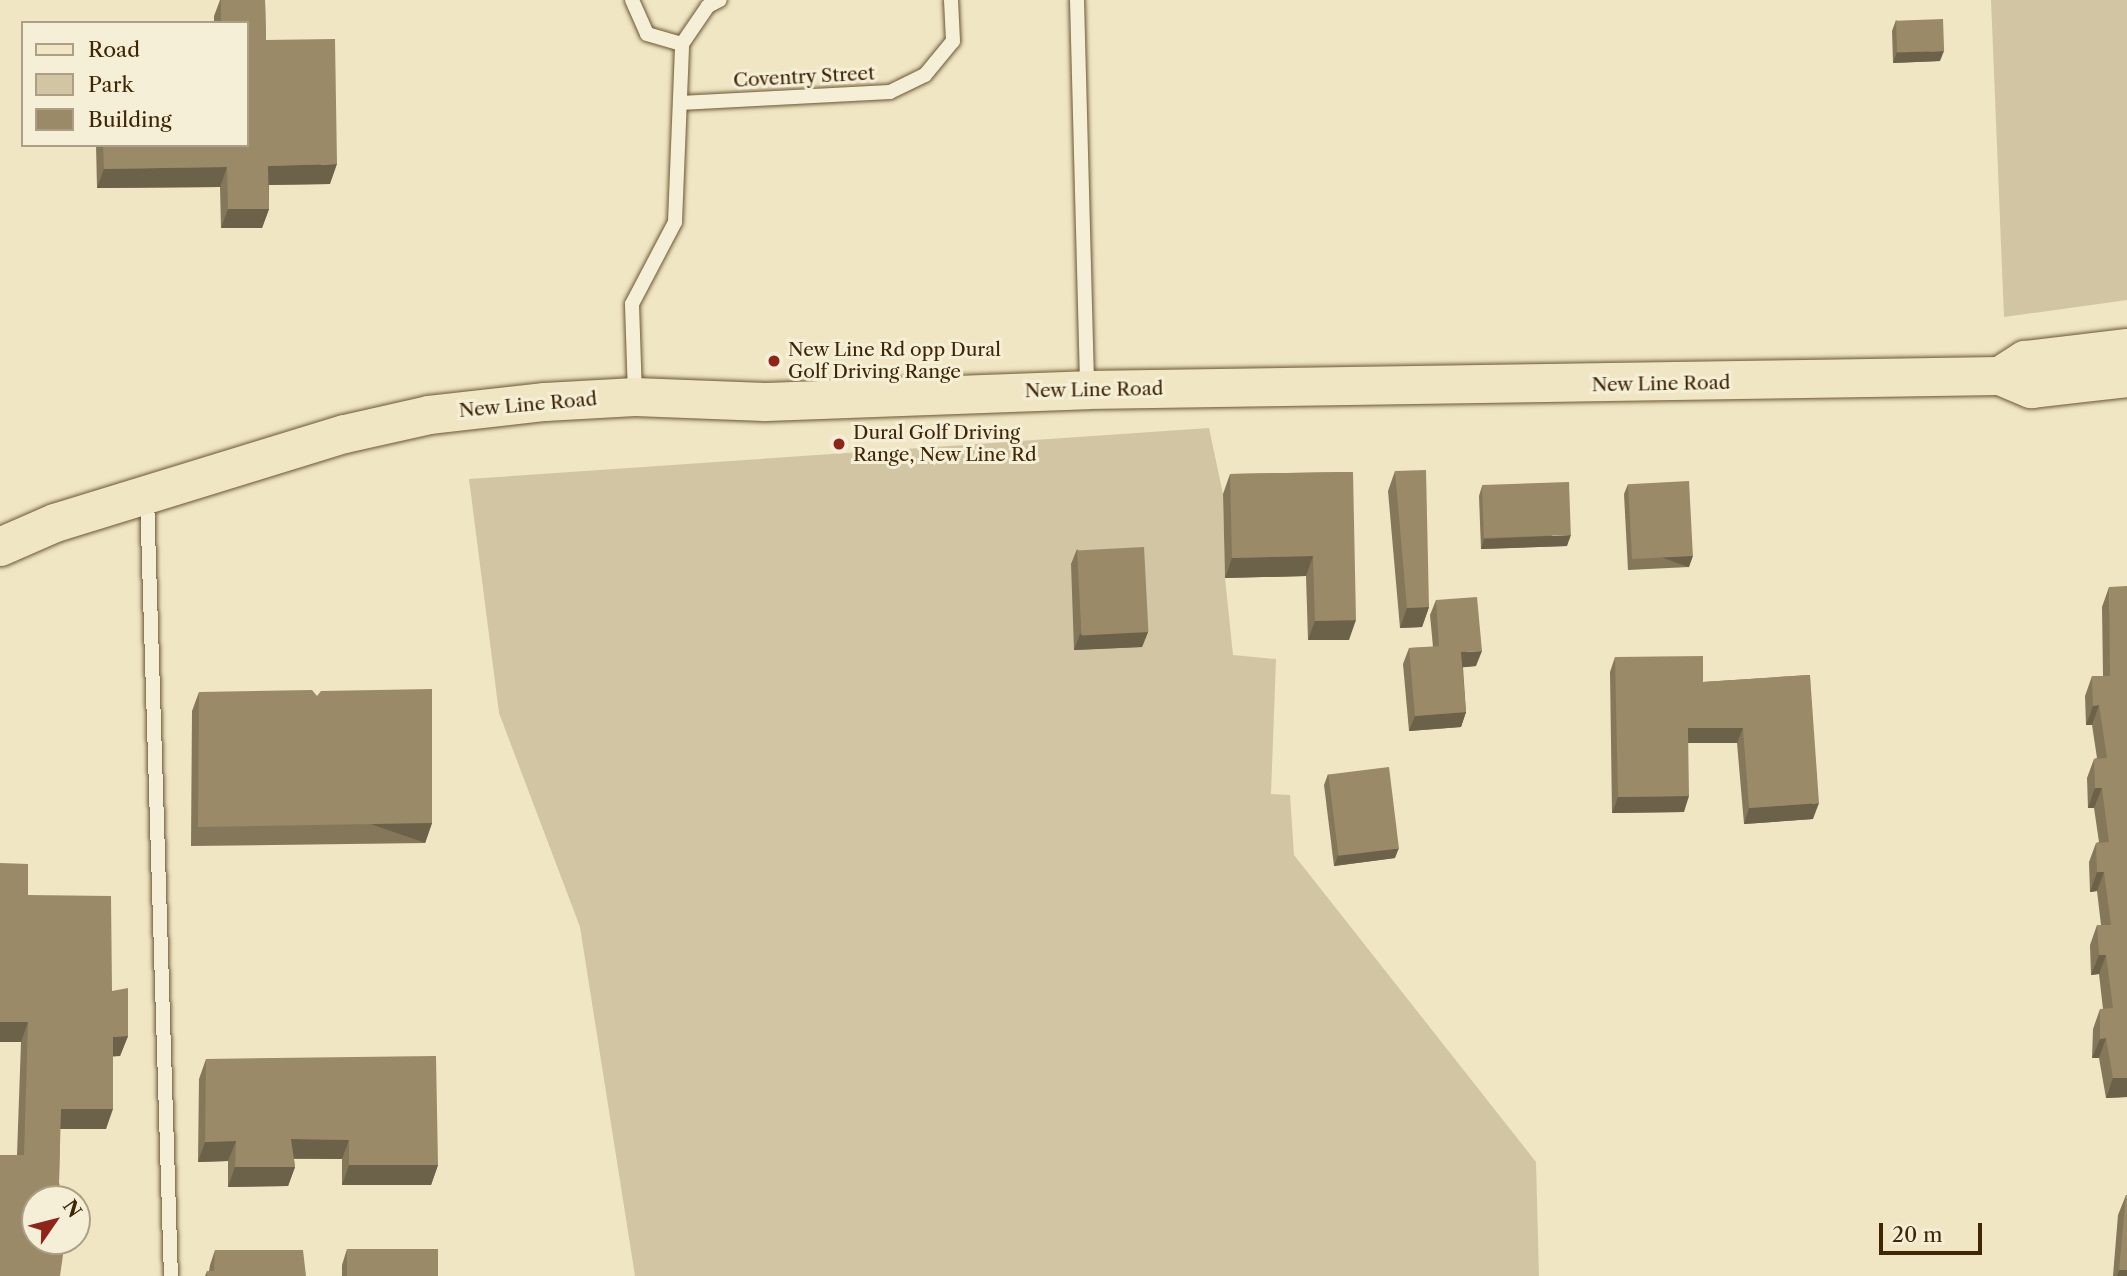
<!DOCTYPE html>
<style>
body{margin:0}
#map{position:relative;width:2127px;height:1276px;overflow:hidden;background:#f0e6c3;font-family:"Libre Caslon Text",serif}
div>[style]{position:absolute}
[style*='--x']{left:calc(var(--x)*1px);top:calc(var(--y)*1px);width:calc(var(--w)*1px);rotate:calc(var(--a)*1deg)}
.green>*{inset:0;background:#d2c5a3}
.roads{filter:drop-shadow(0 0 2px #6b5634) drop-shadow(0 0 2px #6b5634)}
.service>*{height:14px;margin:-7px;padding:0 7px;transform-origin:7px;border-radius:7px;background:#f5efd8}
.primary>*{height:38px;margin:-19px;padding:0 19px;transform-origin:19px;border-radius:19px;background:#f0e6c3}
.wall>*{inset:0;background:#857759}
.shaded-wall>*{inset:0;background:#6c6149;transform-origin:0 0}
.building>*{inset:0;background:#9b8a68;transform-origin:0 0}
.dots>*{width:19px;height:19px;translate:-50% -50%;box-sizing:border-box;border:4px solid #f5efd8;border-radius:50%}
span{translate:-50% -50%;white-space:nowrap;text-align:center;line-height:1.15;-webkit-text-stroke:6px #f5efd8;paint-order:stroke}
.street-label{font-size:19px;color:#3f2605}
.poi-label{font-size:19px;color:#3f2605}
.left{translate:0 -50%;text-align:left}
.legend{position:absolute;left:21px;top:21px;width:228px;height:126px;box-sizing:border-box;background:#f5efd8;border:2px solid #ac9f84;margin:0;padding:9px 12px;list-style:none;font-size:21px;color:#3f2605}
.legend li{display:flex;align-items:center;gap:14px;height:35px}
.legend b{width:35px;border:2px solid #ac9f84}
.north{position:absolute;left:21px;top:1185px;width:70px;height:70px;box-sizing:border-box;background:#f5efd8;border:2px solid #ac9f84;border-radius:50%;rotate:55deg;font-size:19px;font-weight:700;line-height:28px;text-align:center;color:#3f2605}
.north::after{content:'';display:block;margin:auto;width:24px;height:32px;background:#8f2418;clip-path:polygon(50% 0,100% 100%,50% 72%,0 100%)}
.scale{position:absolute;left:1879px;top:1223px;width:103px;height:32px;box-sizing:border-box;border:4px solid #3f2605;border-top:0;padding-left:9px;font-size:21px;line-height:24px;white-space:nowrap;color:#3f2605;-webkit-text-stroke:5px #f5efd8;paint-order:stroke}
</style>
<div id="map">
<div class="green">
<i style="clip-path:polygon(1991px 0,2127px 0,2127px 300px,2004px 317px)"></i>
<i style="clip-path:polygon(1209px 428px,1223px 494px,1225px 578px,1233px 655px,1276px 659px,1271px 794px,1290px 795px,1294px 855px,1536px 1162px,1539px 1276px,635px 1276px,580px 927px,499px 713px,469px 479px)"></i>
</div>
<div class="roads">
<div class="service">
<i style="--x:632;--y:0;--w:37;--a:66"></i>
<i style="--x:647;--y:34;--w:36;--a:16"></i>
<i style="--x:1077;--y:0;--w:388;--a:88.5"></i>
<i style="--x:682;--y:44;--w:46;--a:-55.6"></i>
<i style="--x:708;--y:6;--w:13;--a:-27"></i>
<i style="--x:680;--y:103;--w:210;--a:-3"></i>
<i style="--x:890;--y:92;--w:39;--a:-26"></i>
<i style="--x:925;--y:75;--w:44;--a:-50.5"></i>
<i style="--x:953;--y:41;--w:41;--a:-92.8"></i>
<i style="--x:635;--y:395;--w:91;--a:-91.9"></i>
<i style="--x:632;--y:304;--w:93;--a:-62.3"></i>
<i style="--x:675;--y:222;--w:178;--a:-87.7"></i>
<i style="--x:147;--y:497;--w:779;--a:88.24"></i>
</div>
<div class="primary">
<i style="--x:2000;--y:376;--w:30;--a:-33"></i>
<i style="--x:2025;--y:360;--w:103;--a:-6.7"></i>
<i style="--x:0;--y:547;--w:60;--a:-23.6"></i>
<i style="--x:55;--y:523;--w:303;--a:-17.1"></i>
<i style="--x:345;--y:434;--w:86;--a:-12.7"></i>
<i style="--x:429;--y:415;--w:117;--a:-6.4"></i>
<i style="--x:545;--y:402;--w:90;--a:-3.2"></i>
<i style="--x:635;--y:397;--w:130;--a:2.2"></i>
<i style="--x:765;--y:402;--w:322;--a:-2.1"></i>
<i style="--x:1087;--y:390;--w:913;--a:-0.88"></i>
<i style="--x:2000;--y:376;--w:34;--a:23"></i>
<i style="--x:2031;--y:389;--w:97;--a:-6.5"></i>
</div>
</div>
<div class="wall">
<i style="clip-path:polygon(220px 0,265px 0,266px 40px,330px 184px,269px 185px,269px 209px,262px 228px,221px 228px,220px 187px,97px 188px,96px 145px,247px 145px,247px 23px,214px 23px,214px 16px)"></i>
<i style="clip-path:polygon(1896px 20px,1940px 61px,1893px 63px,1892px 31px)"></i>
<i style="clip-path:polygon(1395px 471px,1429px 607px,1422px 627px,1400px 628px,1388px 491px)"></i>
<i style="clip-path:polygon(1353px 472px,1349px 640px,1308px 640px,1306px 576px,1225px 578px,1223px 494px,1230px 474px)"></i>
<i style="clip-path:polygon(1628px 484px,1689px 567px,1628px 570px,1624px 494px)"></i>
<i style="clip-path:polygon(1482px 486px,1567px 546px,1481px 549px,1479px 496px)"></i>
<i style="clip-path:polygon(1077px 549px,1148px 632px,1142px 647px,1074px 650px,1071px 564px)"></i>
<i style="clip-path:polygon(2109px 587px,2127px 1097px,2106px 1098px,2099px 1058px,2092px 1058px,2093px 1029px,2100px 1009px,2103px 1009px,2099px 974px,2091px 975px,2090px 945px,2097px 925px,2101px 925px,2097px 891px,2090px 892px,2089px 862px,2096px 843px,2099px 842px,2094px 808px,2088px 808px,2087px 778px,2094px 759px,2097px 758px,2092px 725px,2086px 725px,2085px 696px,2092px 676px,2103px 676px,2102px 607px)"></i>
<i style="clip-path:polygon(1436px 600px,1476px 666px,1463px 667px,1466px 712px,1461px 727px,1409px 731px,1403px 664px,1409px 648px,1433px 647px,1430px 615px)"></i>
<i style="clip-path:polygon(1615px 657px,1703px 682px,1810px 675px,1813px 819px,1744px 824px,1737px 743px,1688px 743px,1684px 812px,1612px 813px,1610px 672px)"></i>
<i style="clip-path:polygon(199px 692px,317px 696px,432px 823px,425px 843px,191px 846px,192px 711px)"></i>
<i style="clip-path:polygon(1328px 774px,1395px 858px,1334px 866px,1324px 785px)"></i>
<i style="clip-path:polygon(0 863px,112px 991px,128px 1036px,120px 1056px,113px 1056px,106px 1129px,60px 1129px,59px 1182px,17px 1155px,21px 1042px,0 1042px)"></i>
<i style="clip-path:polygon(206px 1059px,438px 1165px,431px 1185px,342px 1185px,342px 1159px,294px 1159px,295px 1167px,288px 1186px,228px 1187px,228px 1161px,198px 1162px,199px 1079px)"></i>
<i style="clip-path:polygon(2126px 1195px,2127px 1276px,2113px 1276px,2118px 1215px)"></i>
<i style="clip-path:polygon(347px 1249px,438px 1276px,342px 1276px,342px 1265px)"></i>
<i style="clip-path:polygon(215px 1250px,306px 1276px,205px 1276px,207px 1271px,209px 1271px,210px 1265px)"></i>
</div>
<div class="shaded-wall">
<i style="clip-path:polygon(1944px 51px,1940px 61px,1893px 63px,1897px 52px)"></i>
<i style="clip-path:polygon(337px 164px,330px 184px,261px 185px,268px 166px)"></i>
<i style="clip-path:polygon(227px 167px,220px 187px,97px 188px,104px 169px)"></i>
<i style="clip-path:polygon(228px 209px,269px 209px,262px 228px,221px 228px)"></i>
<i style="clip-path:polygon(1571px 535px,1567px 546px,1481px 549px,1484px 539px)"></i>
<i style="clip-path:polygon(1313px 556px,1306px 576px,1225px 578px,1232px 558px)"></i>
<i style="left:1693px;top:556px;width:12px;height:62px;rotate:110deg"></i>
<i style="clip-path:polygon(1429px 607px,1422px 627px,1400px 628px,1407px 608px)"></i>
<i style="clip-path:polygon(1356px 620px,1349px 640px,1308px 640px,1315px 621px)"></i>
<i style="clip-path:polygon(1148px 632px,1142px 647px,1074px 650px,1080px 634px)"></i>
<i style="clip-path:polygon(1482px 651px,1476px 666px,1456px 668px,1461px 652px)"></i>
<i style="clip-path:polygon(2099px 705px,2092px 725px,2086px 725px,2093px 706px)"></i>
<i style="clip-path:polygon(1466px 712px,1461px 727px,1409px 731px,1415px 716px)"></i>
<i style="clip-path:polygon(1688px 728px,1743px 728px,1737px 743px,1683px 743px)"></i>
<i style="clip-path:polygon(2095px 788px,2102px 788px,2094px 808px,2088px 808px)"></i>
<i style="clip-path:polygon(1689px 796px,1684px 812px,1612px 813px,1618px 797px)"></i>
<i style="clip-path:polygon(1819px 803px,1813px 819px,1744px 824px,1749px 808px)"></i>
<i style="left:432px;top:823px;width:21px;height:234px;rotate:109deg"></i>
<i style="clip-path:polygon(1399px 848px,1395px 858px,1334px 866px,1338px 855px)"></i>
<i style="clip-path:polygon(2097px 872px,2104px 872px,2097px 891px,2090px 892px)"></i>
<i style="clip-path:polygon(2099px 955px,2106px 955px,2099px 974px,2091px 975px)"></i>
<i style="clip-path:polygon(0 1022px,28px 1022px,21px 1042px,0 1042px)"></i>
<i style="clip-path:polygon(128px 1036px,120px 1056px,106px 1057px,113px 1037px)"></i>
<i style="clip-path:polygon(2106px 1038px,2099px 1058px,2092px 1058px,2100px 1039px)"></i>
<i style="clip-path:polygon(2113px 1078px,2127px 1078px,2127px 1097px,2106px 1098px)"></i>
<i style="clip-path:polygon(61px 1109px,113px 1109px,106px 1129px,53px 1129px)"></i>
<i style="clip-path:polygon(291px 1139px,349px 1140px,342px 1159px,284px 1158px)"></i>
<i style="clip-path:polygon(236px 1141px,228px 1161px,198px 1162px,205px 1142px)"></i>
<i style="clip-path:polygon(349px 1165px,438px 1165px,431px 1185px,342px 1185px)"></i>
<i style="clip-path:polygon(235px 1167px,295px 1167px,288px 1186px,228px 1187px)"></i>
<i style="clip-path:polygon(2119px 1270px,2127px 1270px,2127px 1276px,2117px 1276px)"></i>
</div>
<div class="building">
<i style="clip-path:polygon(221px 0,265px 0,266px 40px,335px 39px,337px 164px,268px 166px,269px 209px,228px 209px,227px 167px,104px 169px,103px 145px,247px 145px,247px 23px,221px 23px)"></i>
<i style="left:1943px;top:19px;width:32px;height:47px;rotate:88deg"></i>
<i style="clip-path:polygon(1426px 470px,1429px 607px,1407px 608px,1395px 471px)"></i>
<i style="clip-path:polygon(1353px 472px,1356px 620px,1315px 621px,1313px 556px,1232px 558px,1230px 474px)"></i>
<i style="left:1689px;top:481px;width:75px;height:61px;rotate:87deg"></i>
<i style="left:1569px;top:482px;width:53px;height:87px;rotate:88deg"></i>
<i style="left:1144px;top:547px;width:85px;height:67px;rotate:87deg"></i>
<i style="clip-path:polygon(2127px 586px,2127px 1078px,2113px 1078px,2106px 1038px,2100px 1039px,2100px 1009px,2113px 1008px,2106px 955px,2099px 955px,2097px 925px,2111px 925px,2104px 872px,2097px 872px,2096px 843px,2109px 842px,2102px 788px,2095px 788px,2094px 759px,2107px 758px,2099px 705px,2093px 706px,2092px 676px,2110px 676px,2109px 587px)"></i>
<i style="clip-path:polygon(1477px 597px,1482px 651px,1461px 652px,1466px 712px,1415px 716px,1409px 648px,1439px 646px,1436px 600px)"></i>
<i style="clip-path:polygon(1703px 656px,1703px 682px,1810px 675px,1819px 803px,1749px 808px,1743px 728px,1688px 728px,1689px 796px,1618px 797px,1615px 657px)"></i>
<i style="clip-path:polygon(432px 689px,432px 823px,198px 827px,199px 692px,312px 690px,317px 696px,321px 691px)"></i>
<i style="left:1389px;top:767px;width:82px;height:61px;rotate:83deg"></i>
<i style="clip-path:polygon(0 863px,28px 864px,28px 895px,111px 896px,112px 991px,128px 988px,128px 1036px,113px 1037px,113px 1109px,61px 1109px,59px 1182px,62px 1199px,35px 1199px,35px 1241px,65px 1241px,60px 1276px,0 1276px,0 1155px,24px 1155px,28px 1022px,0 1022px)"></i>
<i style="clip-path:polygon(436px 1056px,438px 1165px,349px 1165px,349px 1140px,291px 1139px,295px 1167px,235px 1167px,236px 1141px,205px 1142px,206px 1059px)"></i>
<i style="clip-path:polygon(2126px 1195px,2127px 1195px,2127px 1270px,2119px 1270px)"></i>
<i style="left:347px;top:1249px;width:91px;height:27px"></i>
<i style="clip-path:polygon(215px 1250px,303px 1250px,306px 1276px,207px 1276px,207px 1271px,214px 1271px)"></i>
</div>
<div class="dots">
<i style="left:774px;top:361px;background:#8f2418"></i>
<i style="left:839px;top:444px;background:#8f2418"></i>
</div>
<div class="street-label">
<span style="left:804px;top:77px;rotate:-3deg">Coventry Street</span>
<span style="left:1661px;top:384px;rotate:-1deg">New Line Road</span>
<span style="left:1094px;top:390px;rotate:-1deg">New Line Road</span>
<span style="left:528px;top:405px;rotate:-5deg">New Line Road</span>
</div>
<div class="poi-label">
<span class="left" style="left:788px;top:361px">New Line Rd opp Dural<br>Golf Driving Range</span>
<span class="left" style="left:853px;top:444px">Dural Golf Driving<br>Range, New Line Rd</span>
</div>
<ul class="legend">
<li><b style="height:9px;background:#f0e6c3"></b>Road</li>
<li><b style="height:19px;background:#d2c5a3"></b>Park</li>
<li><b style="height:19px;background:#9b8a68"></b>Building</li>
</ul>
<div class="north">N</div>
<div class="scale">20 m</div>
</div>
